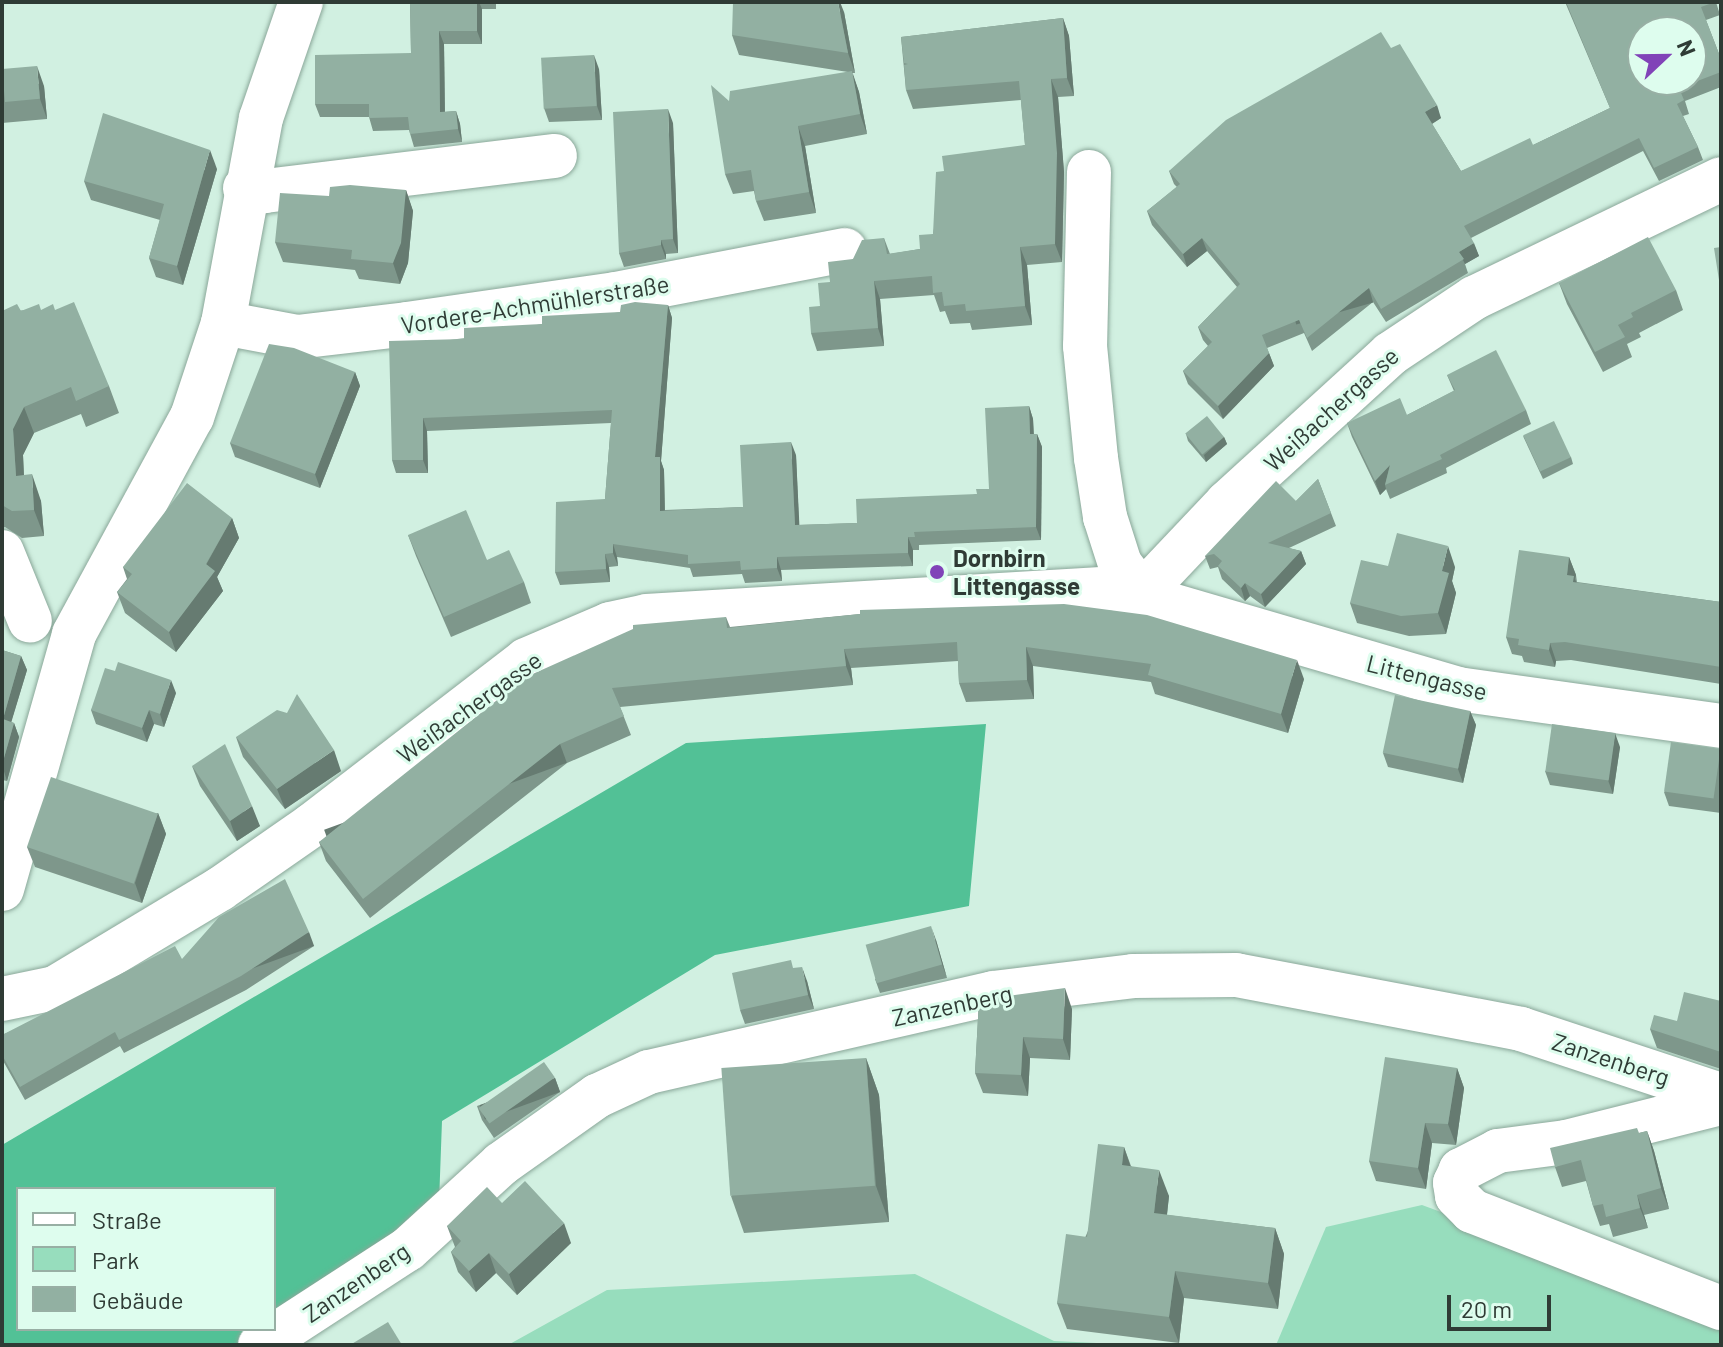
<!DOCTYPE html>
<meta charset="utf-8">
<style>
body{margin:0}
#map{position:relative;width:1723px;height:1347px;overflow:hidden;background:#d1f0e1;font-family:Barlow,sans-serif}
div>[style]{position:absolute}
[style*='--x']{left:calc(var(--x)*1px);top:calc(var(--y)*1px);width:calc(var(--w)*1px);rotate:calc(var(--a)*1deg)}
.green>*{inset:0;background:#97ddbd}
.forest>*{inset:0;background:#52c196}
.roads{filter:drop-shadow(0 0 2px #8aa799) drop-shadow(0 0 2px #8aa799)}
.minor>*{height:44px;margin:-22px;padding:0 22px;transform-origin:22px;border-radius:22px;background:#fff}
.wall>*{inset:0;background:#7e978b}
.shaded-wall>*{inset:0;background:#667b71;transform-origin:0 0}
.building>*{inset:0;background:#92b0a2;transform-origin:0 0}
.dots>*{width:22px;height:22px;translate:-50% -50%;box-sizing:border-box;border:4px solid #defdee;border-radius:50%}
span{translate:-50% -50%;white-space:nowrap;text-align:center;line-height:1.15;-webkit-text-stroke:6px #defdee;paint-order:stroke}
.street-label{font-size:24px;color:#2f3b35}
.poi-label{font-size:24px;color:#2f3b35;font-weight:700}
.left{translate:0 -50%;text-align:left}
.frame{position:absolute;inset:0;border:4px solid #2f3b35;pointer-events:none}
.legend{position:absolute;left:16px;top:1187px;width:260px;height:144px;box-sizing:border-box;background:#defdee;border:2px solid #98afa4;margin:0;padding:10px 14px;list-style:none;font-size:24px;color:#2f3b35}
.legend li{display:flex;align-items:center;gap:16px;height:40px}
.legend b{width:40px;border:2px solid #98afa4}
.north{position:absolute;left:1627px;top:16px;width:80px;height:80px;box-sizing:border-box;background:#defdee;border:2px solid #98afa4;border-radius:50%;rotate:68deg;font-size:22px;font-weight:700;line-height:32px;text-align:center;color:#2f3b35}
.north::after{content:'';display:block;margin:auto;width:28px;height:36px;background:#8143b8;clip-path:polygon(50% 0,100% 100%,50% 72%,0 100%)}
.scale{position:absolute;left:1447px;top:1295px;width:104px;height:36px;box-sizing:border-box;border:4px solid #2f3b35;border-top:0;padding-left:10px;font-size:24px;line-height:28px;white-space:nowrap;color:#2f3b35;-webkit-text-stroke:6px #defdee;paint-order:stroke}
</style>
<div id="map">
<div class="green">
<i style="clip-path:polygon(1422px 1205px,1721px 1316px,1721px 1345px,1276px 1345px,1326px 1227px)"></i>
<i style="clip-path:polygon(915px 1274px,1054px 1341px,1139px 1345px,508px 1345px,607px 1290px)"></i>
</div>
<div class="forest">
<i style="clip-path:polygon(evenodd,986px 724px,969px 906px,715px 955px,442px 1121px,439px 1203px,280px 1345px,2px 1345px,2px 1145px,686px 743px,986px 724px,18px 1189px,274px 1189px,274px 1329px,18px 1329px,18px 1189px)"></i>
</div>
<div class="roads">
<div class="minor">
<i style="--x:1089;--y:172;--w:174;--a:91.3"></i>
<i style="--x:1085;--y:346;--w:113;--a:84.4"></i>
<i style="--x:1096;--y:458;--w:60;--a:81.3"></i>
<i style="--x:1105;--y:517;--w:49;--a:72.3"></i>
<i style="--x:1120;--y:564;--w:36;--a:53"></i>
<i style="--x:245;--y:188;--w:20;--a:9"></i>
<i style="--x:265;--y:191;--w:292;--a:-6.9"></i>
<i style="--x:223;--y:323;--w:75;--a:10.7"></i>
<i style="--x:297;--y:337;--w:111;--a:-6.7"></i>
<i style="--x:407;--y:324;--w:211;--a:-8.2"></i>
<i style="--x:616;--y:294;--w:233;--a:-10.9"></i>
<i style="--x:2;--y:552;--w:74;--a:67.9"></i>
<i style="--x:1142;--y:593;--w:124;--a:-46.6"></i>
<i style="--x:1227;--y:503;--w:221;--a:-42.4"></i>
<i style="--x:1390;--y:354;--w:101;--a:-33.7"></i>
<i style="--x:1474;--y:298;--w:274;--a:-25.7"></i>
<i style="--x:2;--y:889;--w:265;--a:-74.2"></i>
<i style="--x:74;--y:634;--w:247;--a:-61.5"></i>
<i style="--x:192;--y:417;--w:99;--a:-71.7"></i>
<i style="--x:223;--y:323;--w:208;--a:-79.5"></i>
<i style="--x:261;--y:118;--w:123;--a:-71"></i>
<i style="--x:2;--y:999;--w:54;--a:-11.7"></i>
<i style="--x:55;--y:988;--w:192;--a:-31"></i>
<i style="--x:220;--y:889;--w:112;--a:-34.8"></i>
<i style="--x:312;--y:825;--w:270;--a:-37.6"></i>
<i style="--x:526;--y:660;--w:91;--a:-23.2"></i>
<i style="--x:610;--y:624;--w:38;--a:-12"></i>
<i style="--x:647;--y:616;--w:467;--a:-3.4"></i>
<i style="--x:1113;--y:588;--w:359;--a:16.3"></i>
<i style="--x:1458;--y:689;--w:266;--a:8"></i>
<i style="--x:1721;--y:1103;--w:160;--a:165.9"></i>
<i style="--x:1566;--y:1142;--w:69;--a:172.5"></i>
<i style="--x:1498;--y:1151;--w:42;--a:152.8"></i>
<i style="--x:1461;--y:1170;--w:14;--a:115"></i>
<i style="--x:1455;--y:1183;--w:13;--a:81"></i>
<i style="--x:1457;--y:1196;--w:21;--a:45"></i>
<i style="--x:1472;--y:1211;--w:267;--a:21.3"></i>
<i style="--x:260;--y:1345;--w:176;--a:-33"></i>
<i style="--x:408;--y:1249;--w:126;--a:-42.4"></i>
<i style="--x:501;--y:1164;--w:118;--a:-35.3"></i>
<i style="--x:597;--y:1096;--w:57;--a:-24.8"></i>
<i style="--x:649;--y:1072;--w:353;--a:-12.9"></i>
<i style="--x:993;--y:993;--w:141;--a:-6.9"></i>
<i style="--x:1133;--y:976;--w:103;--a:-0.6"></i>
<i style="--x:1236;--y:975;--w:290;--a:10.7"></i>
<i style="--x:1521;--y:1029;--w:211;--a:18.3"></i>
</div>
</div>
<div class="wall">
<i style="clip-path:polygon(410px 2px,496px 2px,496px 9px,482px 9px,482px 44px,444px 44px,445px 112px,456px 111px,460px 124px,462px 142px,414px 147px,409px 130px,373px 131px,369px 117px,320px 117px,315px 104px,411px 53px)"></i>
<i style="clip-path:polygon(1565px 2px,1716px 2px,1720px 15px,1706px 20px,1721px 59px,1721px 87px,1685px 101px,1689px 114px,1683px 116px,1698px 147px,1703px 160px,1659px 181px,1643px 151px,1471px 238px,1479px 256px,1465px 264px,1468px 273px,1386px 322px,1373px 302px,1312px 351px,1304px 333px,1267px 348px,1274px 366px,1223px 419px,1188px 384px,1183px 371px,1208px 346px,1203px 340px,1198px 327px,1237px 287px,1207px 251px,1187px 267px,1152px 225px,1147px 211px,1177px 187px,1174px 184px,1169px 171px,1391px 48px,1441px 118px,1432px 124px,1461px 171px,1533px 145px,1610px 108px)"></i>
<i style="clip-path:polygon(844px 12px,855px 73px,852px 73px,859px 92px,867px 134px,805px 146px,816px 213px,764px 221px,756px 201px,754px 191px,733px 194px,725px 174px,729px 101px,848px 72px,739px 55px,732px 35px)"></i>
<i style="clip-path:polygon(1063px 18px,1069px 36px,1074px 96px,1058px 97px,1064px 172px,1062px 262px,1027px 265px,1032px 325px,972px 330px,970px 323px,950px 324px,945px 311px,940px 312px,934px 295px,880px 299px,884px 346px,817px 351px,811px 333px,820px 306px,830px 282px,853px 259px,884px 238px,890px 254px,920px 249px,933px 234px,944px 171px,1025px 145px,1021px 100px,913px 109px,906px 90px,901px 37px)"></i>
<i style="clip-path:polygon(2px 69px,44px 86px,47px 119px,2px 123px)"></i>
<i style="clip-path:polygon(599px 69px,602px 120px,549px 122px,544px 108px)"></i>
<i style="clip-path:polygon(673px 123px,678px 253px,666px 254px,666px 259px,624px 267px,619px 253px)"></i>
<i style="clip-path:polygon(217px 169px,183px 285px,156px 277px,149px 258px,160px 220px,91px 200px,84px 181px)"></i>
<i style="clip-path:polygon(406px 190px,413px 211px,408px 263px,400px 284px,359px 279px,355px 270px,283px 262px,275px 242px,329px 196px)"></i>
<i style="clip-path:polygon(1559px 283px,1676px 290px,1683px 310px,1639px 333px,1641px 337px,1627px 344px,1632px 357px,1603px 372px,1567px 304px)"></i>
<i style="clip-path:polygon(668px 305px,672px 318px,661px 461px,664px 470px,665px 510px,743px 507px,796px 455px,799px 525px,857px 523px,977px 494px,989px 489px,1029px 406px,1033px 419px,1034px 434px,1037px 434px,1042px 447px,1041px 540px,919px 545px,919px 550px,913px 550px,913px 566px,781px 570px,782px 581px,745px 583px,742px 574px,693px 577px,690px 568px,617px 557px,618px 566px,609px 567px,610px 582px,560px 585px,555px 572px,605px 499px,611px 423px,427px 431px,428px 473px,396px 473px,392px 460px,464px 339px,542px 324px)"></i>
<i style="clip-path:polygon(41px 310px,55px 310px,109px 386px,119px 413px,86px 427px,81px 414px,34px 433px,23px 455px,24px 475px,41px 501px,44px 536px,22px 538px,5px 527px,2px 528px,2px 311px)"></i>
<i style="clip-path:polygon(355px 372px,360px 386px,320px 488px,235px 457px,230px 443px)"></i>
<i style="clip-path:polygon(1447px 375px,1526px 410px,1531px 424px,1446px 468px,1447px 473px,1390px 499px,1386px 489px,1380px 495px,1352px 437px,1347px 423px,1407px 415px,1454px 391px)"></i>
<i style="clip-path:polygon(1186px 434px,1224px 437px,1227px 444px,1206px 462px,1188px 441px)"></i>
<i style="clip-path:polygon(1523px 436px,1571px 457px,1573px 464px,1543px 479px)"></i>
<i style="clip-path:polygon(1318px 479px,1336px 526px,1289px 548px,1301px 551px,1306px 564px,1265px 607px,1250px 596px,1245px 601px,1222px 579px,1218px 567px,1210px 569px,1205px 556px,1296px 501px)"></i>
<i style="clip-path:polygon(232px 518px,239px 538px,217px 577px,223px 591px,176px 652px,125px 613px,117px 592px,127px 579px,123px 567px)"></i>
<i style="clip-path:polygon(408px 535px,487px 560px,524px 582px,531px 603px,451px 637px,416px 556px)"></i>
<i style="clip-path:polygon(1569px 557px,1576px 575px,1577px 582px,1721px 602px,1721px 684px,1571px 660px,1556px 661px,1555px 667px,1524px 662px,1522px 656px,1512px 654px,1506px 637px)"></i>
<i style="clip-path:polygon(1388px 566px,1455px 567px,1452px 581px,1456px 593px,1446px 634px,1409px 636px,1357px 623px,1350px 603px)"></i>
<i style="clip-path:polygon(860px 614px,1304px 679px,1288px 733px,1155px 694px,1151px 682px,1033px 666px,1034px 699px,966px 702px,959px 683px,958px 661px,851px 668px,853px 685px,620px 707px,631px 735px,567px 763px,370px 918px,326px 861px,319px 842px,726px 617px,730px 627px)"></i>
<i style="clip-path:polygon(2px 650px,21px 656px,27px 670px,11px 722px,14px 723px,19px 737px,7px 781px,2px 780px)"></i>
<i style="clip-path:polygon(115px 671px,176px 693px,164px 727px,154px 724px,147px 742px,96px 724px,91px 710px)"></i>
<i style="clip-path:polygon(1470px 711px,1476px 725px,1463px 783px,1388px 767px,1383px 753px)"></i>
<i style="clip-path:polygon(236px 737px,341px 771px,285px 809px,243px 757px)"></i>
<i style="clip-path:polygon(1620px 747px,1613px 794px,1550px 785px,1545px 771px)"></i>
<i style="clip-path:polygon(1721px 749px,1721px 813px,1669px 806px,1664px 792px)"></i>
<i style="clip-path:polygon(192px 766px,260px 826px,237px 841px,200px 786px)"></i>
<i style="clip-path:polygon(158px 813px,166px 834px,142px 903px,35px 867px,27px 847px)"></i>
<i style="clip-path:polygon(936px 940px,947px 978px,880px 993px,875px 979px)"></i>
<i style="clip-path:polygon(314px 946px,246px 990px,124px 1053px,120px 1046px,25px 1100px,2px 1059px,2px 1035px,182px 959px)"></i>
<i style="clip-path:polygon(794px 968px,807px 981px,814px 1009px,745px 1024px,740px 1010px)"></i>
<i style="clip-path:polygon(979px 1000px,1072px 1009px,1070px 1060px,1030px 1058px,1028px 1096px,983px 1093px,975px 1073px)"></i>
<i style="clip-path:polygon(1721px 1001px,1721px 1069px,1657px 1048px,1650px 1029px,1677px 1021px)"></i>
<i style="clip-path:polygon(866px 1058px,879px 1095px,889px 1222px,744px 1233px,731px 1196px)"></i>
<i style="clip-path:polygon(1457px 1068px,1464px 1088px,1456px 1145px,1432px 1143px,1426px 1189px,1376px 1181px,1369px 1161px)"></i>
<i style="clip-path:polygon(555px 1078px,560px 1092px,494px 1138px,482px 1120px,477px 1106px)"></i>
<i style="clip-path:polygon(1647px 1131px,1654px 1151px,1669px 1209px,1644px 1215px,1648px 1228px,1613px 1237px,1609px 1224px,1600px 1226px,1593px 1206px,1586px 1181px,1562px 1187px,1555px 1167px,1639px 1133px)"></i>
<i style="clip-path:polygon(1124px 1147px,1131px 1166px,1169px 1196px,1167px 1215px,1275px 1228px,1284px 1254px,1278px 1309px,1184px 1298px,1179px 1343px,1067px 1329px,1057px 1303px)"></i>
<i style="clip-path:polygon(502px 1203px,571px 1243px,517px 1295px,496px 1273px,476px 1292px,458px 1272px,451px 1252px,455px 1247px,447px 1226px)"></i>
</div>
<div class="shaded-wall">
<i style="clip-path:polygon(477px 2px,479px 2px,482px 9px,482px 44px,477px 31px)"></i>
<i style="clip-path:polygon(838px 2px,840px 2px,844px 12px,855px 73px,848px 53px)"></i>
<i style="clip-path:polygon(1063px 18px,1069px 36px,1074px 96px,1067px 78px)"></i>
<i style="clip-path:polygon(439px 31px,444px 44px,445px 125px,440px 112px)"></i>
<i style="clip-path:polygon(594px 55px,599px 69px,602px 120px,597px 106px)"></i>
<i style="clip-path:polygon(37px 66px,44px 86px,47px 119px,40px 99px)"></i>
<i style="clip-path:polygon(852px 71px,859px 92px,867px 134px,860px 114px)"></i>
<i style="clip-path:polygon(1051px 79px,1058px 97px,1064px 172px,1062px 262px,1055px 244px)"></i>
<i style="clip-path:polygon(1437px 105px,1441px 118px,1430px 125px,1425px 112px)"></i>
<i style="clip-path:polygon(668px 109px,673px 123px,678px 253px,673px 239px)"></i>
<i style="clip-path:polygon(456px 111px,460px 124px,462px 142px,458px 129px)"></i>
<i style="clip-path:polygon(798px 126px,805px 146px,816px 213px,809px 192px)"></i>
<i style="clip-path:polygon(210px 150px,217px 169px,183px 285px,177px 266px)"></i>
<i style="clip-path:polygon(406px 190px,413px 211px,408px 263px,400px 284px,393px 263px)"></i>
<i style="clip-path:polygon(1202px 238px,1207px 251px,1187px 267px,1183px 254px)"></i>
<i style="clip-path:polygon(661px 240px,666px 254px,666px 259px,661px 245px)"></i>
<i style="clip-path:polygon(1474px 243px,1479px 256px,1465px 264px,1459px 252px)"></i>
<i style="clip-path:polygon(1020px 247px,1027px 265px,1032px 325px,1025px 306px)"></i>
<i style="clip-path:polygon(874px 281px,880px 299px,884px 346px,878px 328px)"></i>
<i style="left:1369px;top:288px;width:15px;height:80px;rotate:74deg"></i>
<i style="clip-path:polygon(668px 305px,672px 318px,661px 461px,664px 470px,665px 524px,660px 511px,655px 457px)"></i>
<i style="clip-path:polygon(1269px 353px,1274px 366px,1223px 419px,1218px 406px)"></i>
<i style="clip-path:polygon(355px 372px,360px 386px,320px 488px,315px 474px)"></i>
<i style="clip-path:polygon(1029px 406px,1033px 419px,1034px 447px,1030px 434px)"></i>
<i style="clip-path:polygon(24px 407px,34px 433px,23px 455px,25px 502px,16px 476px,13px 429px)"></i>
<i style="clip-path:polygon(423px 418px,427px 431px,428px 473px,423px 460px)"></i>
<i style="clip-path:polygon(1037px 434px,1042px 447px,1041px 540px,1036px 527px)"></i>
<i style="clip-path:polygon(1224px 437px,1227px 444px,1206px 462px,1204px 455px)"></i>
<i style="clip-path:polygon(791px 442px,796px 455px,800px 538px,795px 525px)"></i>
<i style="clip-path:polygon(1390px 465px,1385px 485px,1386px 489px,1380px 495px,1375px 481px)"></i>
<i style="clip-path:polygon(32px 474px,41px 501px,44px 536px,34px 510px)"></i>
<i style="clip-path:polygon(232px 518px,239px 538px,217px 577px,223px 591px,176px 652px,169px 632px)"></i>
<i style="clip-path:polygon(908px 537px,913px 550px,913px 566px,908px 553px)"></i>
<i style="clip-path:polygon(613px 544px,617px 557px,618px 566px,613px 553px)"></i>
<i style="clip-path:polygon(1448px 546px,1455px 567px,1452px 581px,1456px 593px,1446px 634px,1438px 613px,1442px 571px)"></i>
<i style="clip-path:polygon(1301px 551px,1306px 564px,1265px 607px,1261px 594px)"></i>
<i style="clip-path:polygon(605px 554px,609px 567px,610px 582px,606px 569px)"></i>
<i style="clip-path:polygon(777px 557px,781px 570px,782px 581px,777px 568px)"></i>
<i style="clip-path:polygon(1569px 557px,1576px 575px,1575px 579px,1581px 594px,1567px 575px)"></i>
<i style="clip-path:polygon(1245px 583px,1250px 596px,1245px 601px,1241px 588px)"></i>
<i style="clip-path:polygon(1550px 643px,1556px 661px,1555px 667px,1549px 650px)"></i>
<i style="clip-path:polygon(1026px 647px,1033px 666px,1034px 699px,1027px 680px)"></i>
<i style="clip-path:polygon(844px 649px,851px 668px,853px 685px,846px 666px)"></i>
<i style="clip-path:polygon(21px 656px,27px 670px,8px 733px,3px 719px)"></i>
<i style="clip-path:polygon(1297px 660px,1304px 679px,1288px 733px,1281px 714px)"></i>
<i style="clip-path:polygon(171px 680px,176px 693px,164px 727px,160px 714px)"></i>
<i style="clip-path:polygon(149px 710px,154px 724px,147px 742px,142px 728px)"></i>
<i style="clip-path:polygon(1470px 711px,1476px 725px,1463px 783px,1458px 769px)"></i>
<i style="clip-path:polygon(14px 723px,19px 737px,7px 781px,2px 765px)"></i>
<i style="clip-path:polygon(1615px 733px,1620px 747px,1613px 794px,1608px 780px)"></i>
<i style="left:560px;top:744px;width:20px;height:251px;rotate:70deg"></i>
<i style="clip-path:polygon(334px 750px,341px 771px,285px 809px,277px 789px)"></i>
<i style="clip-path:polygon(252px 806px,260px 826px,237px 841px,230px 821px)"></i>
<i style="clip-path:polygon(158px 813px,166px 834px,142px 903px,135px 883px)"></i>
<i style="clip-path:polygon(931px 926px,936px 940px,947px 978px,942px 964px)"></i>
<i style="left:309px;top:932px;width:15px;height:81px;rotate:70deg"></i>
<i style="clip-path:polygon(802px 967px,807px 981px,814px 1009px,808px 995px)"></i>
<i style="clip-path:polygon(1065px 988px,1072px 1009px,1070px 1060px,1063px 1039px)"></i>
<i style="clip-path:polygon(1023px 1037px,1030px 1058px,1028px 1096px,1021px 1075px)"></i>
<i style="clip-path:polygon(866px 1058px,879px 1095px,889px 1222px,876px 1186px)"></i>
<i style="clip-path:polygon(1457px 1068px,1464px 1088px,1456px 1145px,1448px 1124px)"></i>
<i style="left:555px;top:1078px;width:15px;height:80px;rotate:70deg"></i>
<i style="clip-path:polygon(1425px 1123px,1432px 1143px,1426px 1189px,1418px 1168px)"></i>
<i style="clip-path:polygon(1647px 1131px,1654px 1151px,1669px 1209px,1661px 1188px)"></i>
<i style="clip-path:polygon(1124px 1147px,1133px 1174px,1122px 1165px)"></i>
<i style="clip-path:polygon(1159px 1170px,1169px 1196px,1164px 1240px,1154px 1213px)"></i>
<i style="clip-path:polygon(1637px 1195px,1644px 1215px,1648px 1228px,1640px 1208px)"></i>
<i style="clip-path:polygon(564px 1223px,571px 1243px,517px 1295px,509px 1274px)"></i>
<i style="clip-path:polygon(1275px 1228px,1284px 1254px,1278px 1309px,1268px 1283px)"></i>
<i style="clip-path:polygon(489px 1253px,496px 1273px,476px 1292px,469px 1271px)"></i>
<i style="clip-path:polygon(1175px 1271px,1184px 1298px,1179px 1343px,1169px 1317px)"></i>
</div>
<div class="building">
<i style="clip-path:polygon(410px 2px,477px 2px,477px 31px,439px 31px,440px 112px,456px 111px,458px 129px,410px 134px,408px 117px,369px 118px,369px 104px,315px 104px,315px 55px,411px 53px)"></i>
<i style="clip-path:polygon(733px 2px,838px 2px,848px 53px,732px 35px)"></i>
<i style="clip-path:polygon(evenodd,1566px 2px,1715px 2px,1701px 7px,1721px 59px,1721px 72px,1679px 88px,1684px 100px,1677px 104px,1698px 147px,1654px 168px,1639px 138px,1464px 226px,1474px 243px,1459px 252px,1464px 259px,1381px 309px,1369px 288px,1307px 338px,1299px 320px,1262px 335px,1269px 353px,1218px 406px,1183px 371px,1212px 342px,1198px 327px,1240px 284px,1202px 238px,1183px 254px,1147px 211px,1180px 184px,1169px 171px,1226px 120px,1381px 32px,1391px 48px,1400px 44px,1437px 105px,1425px 112px,1461px 171px,1530px 138px,1533px 145px,1610px 108px,1566px 2px,1643px 32px,1691px 32px,1691px 80px,1643px 80px,1643px 32px)"></i>
<i style="clip-path:polygon(1063px 18px,1067px 78px,1051px 79px,1057px 153px,1055px 244px,1020px 247px,1025px 306px,966px 311px,965px 304px,944px 306px,942px 292px,933px 293px,932px 276px,874px 281px,878px 328px,811px 333px,809px 307px,820px 306px,818px 283px,830px 282px,828px 262px,853px 259px,862px 240px,884px 238px,887px 254px,920px 249px,919px 235px,933px 234px,936px 172px,944px 171px,942px 156px,1025px 145px,1019px 81px,906px 90px,904px 65px,908px 64px,904px 63px,901px 37px)"></i>
<i style="left:594px;top:55px;width:51px;height:53px;rotate:87deg"></i>
<i style="left:37px;top:66px;width:33px;height:35px;rotate:85deg"></i>
<i style="clip-path:polygon(852px 71px,860px 114px,798px 126px,809px 192px,756px 201px,751px 170px,725px 174px,711px 85px,729px 101px,730px 91px)"></i>
<i style="clip-path:polygon(668px 109px,673px 239px,661px 240px,661px 245px,619px 253px,613px 112px)"></i>
<i style="clip-path:polygon(103px 113px,210px 150px,177px 266px,149px 258px,164px 204px,84px 181px)"></i>
<i style="clip-path:polygon(350px 185px,406px 190px,401px 243px,393px 263px,351px 259px,352px 250px,275px 242px,280px 193px,329px 196px,330px 187px)"></i>
<i style="clip-path:polygon(1648px 237px,1676px 290px,1631px 313px,1633px 317px,1618px 325px,1625px 337px,1595px 352px,1559px 283px)"></i>
<i style="clip-path:polygon(1721px 247px,1721px 293px,1714px 248px)"></i>
<i style="clip-path:polygon(74px 302px,109px 386px,76px 401px,71px 387px,24px 407px,13px 429px,16px 476px,32px 474px,34px 510px,12px 511px,2px 505px,2px 311px,17px 304px,21px 311px,39px 304px,41px 310px,53px 304px,55px 310px)"></i>
<i style="clip-path:polygon(635px 302px,668px 305px,655px 457px,660px 457px,660px 511px,743px 507px,740px 445px,791px 442px,795px 525px,857px 523px,856px 499px,977px 494px,976px 489px,989px 489px,985px 408px,1029px 406px,1030px 434px,1037px 434px,1036px 527px,914px 532px,915px 537px,908px 537px,908px 553px,777px 557px,777px 568px,741px 570px,740px 561px,688px 564px,688px 555px,613px 544px,613px 553px,605px 554px,606px 569px,555px 572px,556px 502px,605px 499px,612px 410px,423px 418px,423px 460px,392px 460px,389px 341px,464px 339px,464px 328px,542px 324px,542px 316px,620px 312px,621px 305px)"></i>
<i style="clip-path:polygon(269px 344px,294px 348px,355px 372px,315px 474px,230px 443px)"></i>
<i style="clip-path:polygon(1496px 350px,1526px 410px,1440px 455px,1442px 459px,1385px 485px,1390px 465px,1375px 481px,1347px 423px,1400px 398px,1407px 415px,1455px 390px,1447px 375px)"></i>
<i style="left:1207px;top:416px;width:27px;height:28px;rotate:51deg"></i>
<i style="left:1554px;top:421px;width:40px;height:34px;rotate:65deg"></i>
<i style="clip-path:polygon(1318px 479px,1331px 513px,1268px 543px,1301px 551px,1261px 594px,1245px 583px,1241px 588px,1218px 566px,1222px 561px,1214px 554px,1205px 556px,1276px 481px,1296px 501px)"></i>
<i style="clip-path:polygon(187px 483px,232px 518px,206px 564px,215px 571px,169px 632px,117px 592px,132px 574px,123px 567px)"></i>
<i style="clip-path:polygon(466px 510px,487px 560px,509px 550px,524px 582px,444px 617px,408px 535px)"></i>
<i style="clip-path:polygon(1397px 533px,1448px 546px,1442px 571px,1449px 573px,1438px 613px,1401px 616px,1350px 603px,1361px 560px,1388px 566px)"></i>
<i style="clip-path:polygon(1519px 550px,1569px 557px,1567px 575px,1574px 576px,1573px 582px,1721px 602px,1721px 667px,1565px 642px,1550px 643px,1549px 650px,1518px 645px,1519px 639px,1506px 637px)"></i>
<i style="clip-path:polygon(1064px 604px,1147px 615px,1297px 660px,1281px 714px,1148px 675px,1151px 664px,1026px 647px,1027px 680px,959px 683px,957px 642px,844px 649px,846px 666px,612px 688px,624px 716px,560px 744px,363px 899px,319px 842px,526px 677px,633px 629px,633px 625px,726px 617px,727px 628px,860px 614px,860px 610px)"></i>
<i style="clip-path:polygon(2px 650px,21px 656px,3px 719px,14px 723px,2px 765px)"></i>
<i style="clip-path:polygon(118px 662px,171px 680px,160px 714px,149px 710px,142px 728px,91px 710px,105px 668px,115px 671px)"></i>
<i style="clip-path:polygon(297px 694px,334px 750px,277px 789px,236px 737px,277px 710px,287px 713px)"></i>
<i style="left:1395px;top:695px;width:77px;height:59px;rotate:12deg"></i>
<i style="left:1552px;top:724px;width:64px;height:48px;rotate:8deg"></i>
<i style="left:1671px;top:742px;width:50px;height:50px;rotate:8deg"></i>
<i style="clip-path:polygon(225px 744px,252px 806px,230px 821px,192px 766px)"></i>
<i style="left:51px;top:777px;width:113px;height:74px;rotate:19deg"></i>
<i style="clip-path:polygon(285px 879px,309px 932px,241px 976px,119px 1040px,115px 1032px,20px 1087px,2px 1055px,2px 1035px,175px 946px,182px 959px,219px 917px)"></i>
<i style="left:931px;top:926px;width:40px;height:68px;rotate:74deg"></i>
<i style="clip-path:polygon(791px 960px,793px 968px,802px 967px,808px 995px,740px 1010px,732px 973px)"></i>
<i style="clip-path:polygon(1065px 988px,1063px 1039px,1023px 1037px,1021px 1075px,975px 1073px,979px 1000px)"></i>
<i style="clip-path:polygon(1684px 992px,1721px 1001px,1721px 1052px,1650px 1029px,1654px 1015px,1677px 1021px)"></i>
<i style="clip-path:polygon(1385px 1057px,1457px 1068px,1448px 1124px,1425px 1123px,1418px 1168px,1369px 1161px)"></i>
<i style="left:866px;top:1058px;width:128px;height:145px;rotate:86deg"></i>
<i style="left:544px;top:1062px;width:19px;height:80px;rotate:55deg"></i>
<i style="clip-path:polygon(1637px 1128px,1639px 1133px,1647px 1131px,1661px 1188px,1637px 1195px,1640px 1208px,1606px 1217px,1603px 1204px,1593px 1206px,1581px 1160px,1555px 1167px,1550px 1148px)"></i>
<i style="clip-path:polygon(1098px 1144px,1124px 1147px,1122px 1165px,1159px 1170px,1154px 1213px,1275px 1228px,1268px 1283px,1175px 1271px,1169px 1317px,1057px 1303px,1066px 1234px,1087px 1237px)"></i>
<i style="clip-path:polygon(525px 1181px,564px 1223px,509px 1274px,489px 1253px,469px 1271px,451px 1252px,461px 1241px,447px 1226px,487px 1187px,502px 1203px)"></i>
<i style="clip-path:polygon(388px 1322px,402px 1345px,350px 1345px)"></i>
</div>
<div class="dots">
<i style="left:937px;top:572px;background:#8143b8"></i>
</div>
<div class="street-label">
<span style="left:535px;top:304px;rotate:-9deg">Vordere-Achmühlerstraße</span>
<span style="left:1331px;top:409px;rotate:-42deg">Weißachergasse</span>
<span style="left:1427px;top:677px;rotate:14deg">Littengasse</span>
<span style="left:469px;top:707px;rotate:-36deg">Weißachergasse</span>
<span style="left:952px;top:1005px;rotate:-12deg">Zanzenberg</span>
<span style="left:1611px;top:1059px;rotate:18deg">Zanzenberg</span>
<span style="left:356px;top:1282px;rotate:-34deg">Zanzenberg</span>
</div>
<div class="poi-label">
<span class="left" style="left:953px;top:572px">Dornbirn<br>Littengasse</span>
</div>
<div class="frame"></div>
<ul class="legend">
<li><b style="height:10px;background:#fff"></b>Straße</li>
<li><b style="height:22px;background:#97ddbd"></b>Park</li>
<li><b style="height:22px;background:#92b0a2"></b>Gebäude</li>
</ul>
<div class="north">N</div>
<div class="scale">20 m</div>
</div>
